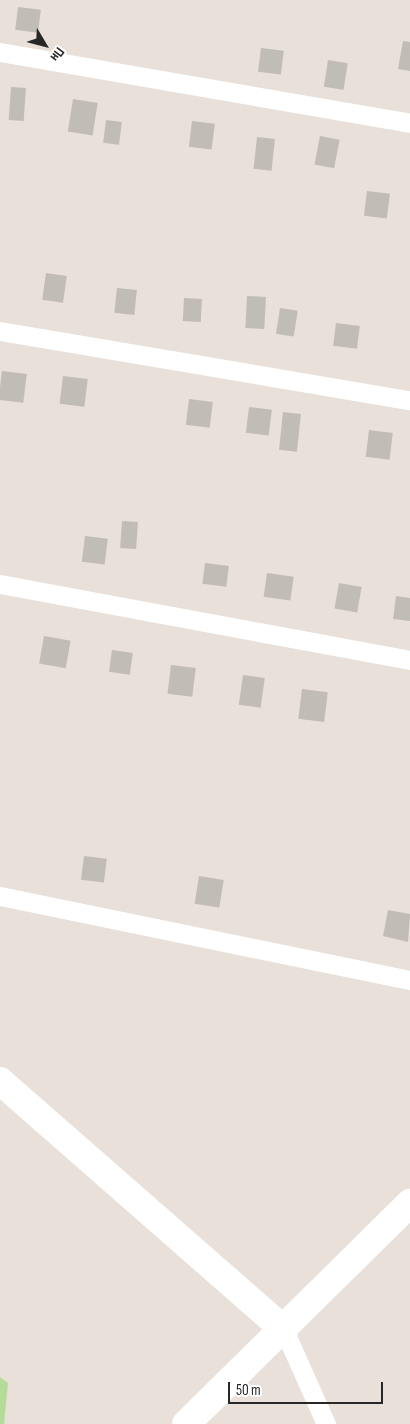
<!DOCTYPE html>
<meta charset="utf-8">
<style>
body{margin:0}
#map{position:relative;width:410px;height:1424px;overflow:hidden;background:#e8e0d9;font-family:"Sofia Sans Condensed",sans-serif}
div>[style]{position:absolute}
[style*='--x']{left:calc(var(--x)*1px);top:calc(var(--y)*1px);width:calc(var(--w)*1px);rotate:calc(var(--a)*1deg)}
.green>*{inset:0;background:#b5db99}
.building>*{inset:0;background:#c1bcb5;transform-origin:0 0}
.street>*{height:19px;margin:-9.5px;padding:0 9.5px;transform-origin:9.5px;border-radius:9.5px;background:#fff}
.secondary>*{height:28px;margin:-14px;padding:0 14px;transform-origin:14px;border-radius:14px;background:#fff}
span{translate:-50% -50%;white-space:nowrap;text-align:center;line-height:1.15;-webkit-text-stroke:4.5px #fff;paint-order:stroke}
.north{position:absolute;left:20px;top:20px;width:50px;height:50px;-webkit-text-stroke:4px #fff;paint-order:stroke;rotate:127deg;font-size:14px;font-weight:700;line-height:20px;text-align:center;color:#272727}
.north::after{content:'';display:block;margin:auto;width:18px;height:22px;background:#272727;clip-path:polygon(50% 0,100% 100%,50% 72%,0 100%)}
.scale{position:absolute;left:228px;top:1382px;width:155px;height:22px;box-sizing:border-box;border:2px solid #272727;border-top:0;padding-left:6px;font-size:15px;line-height:18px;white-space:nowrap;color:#272727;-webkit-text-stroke:4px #fff;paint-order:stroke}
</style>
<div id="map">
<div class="green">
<i style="clip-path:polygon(0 1377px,8px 1383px,4px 1424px,0 1424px)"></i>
</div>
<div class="building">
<i style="left:18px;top:7px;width:23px;height:23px;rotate:7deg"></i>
<i style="clip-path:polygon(403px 41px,410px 42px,410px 71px,398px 69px)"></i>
<i style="left:261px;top:48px;width:23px;height:24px;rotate:7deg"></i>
<i style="left:328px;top:60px;width:20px;height:27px;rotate:9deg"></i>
<i style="left:11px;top:87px;width:15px;height:33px;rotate:4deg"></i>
<i style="left:73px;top:99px;width:25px;height:33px;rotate:9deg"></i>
<i style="left:106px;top:120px;width:16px;height:23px;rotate:7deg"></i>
<i style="left:192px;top:121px;width:23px;height:26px;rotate:7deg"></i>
<i style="left:320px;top:136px;width:20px;height:29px;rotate:11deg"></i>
<i style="left:257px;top:137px;width:18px;height:32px;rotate:6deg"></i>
<i style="left:367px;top:191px;width:23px;height:25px;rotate:7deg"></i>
<i style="left:46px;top:273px;width:21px;height:27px;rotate:8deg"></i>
<i style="left:117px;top:288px;width:20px;height:25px;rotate:6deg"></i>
<i style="left:247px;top:296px;width:19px;height:32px;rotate:3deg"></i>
<i style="left:184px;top:298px;width:18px;height:23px;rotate:3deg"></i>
<i style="left:280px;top:308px;width:18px;height:26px;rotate:9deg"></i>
<i style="left:336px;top:323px;width:24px;height:23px;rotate:7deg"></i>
<i style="left:2px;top:371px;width:25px;height:29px;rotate:7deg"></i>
<i style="left:63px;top:376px;width:25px;height:28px;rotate:7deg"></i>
<i style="left:189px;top:399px;width:24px;height:26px;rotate:7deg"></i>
<i style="left:249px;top:407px;width:23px;height:26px;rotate:7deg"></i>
<i style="left:283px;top:412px;width:18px;height:38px;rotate:6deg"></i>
<i style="left:369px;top:430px;width:24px;height:27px;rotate:7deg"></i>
<i style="left:122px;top:521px;width:16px;height:27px;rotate:4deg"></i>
<i style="left:85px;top:536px;width:23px;height:26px;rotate:7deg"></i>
<i style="left:205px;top:563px;width:24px;height:21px;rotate:7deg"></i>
<i style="left:267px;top:573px;width:27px;height:24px;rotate:8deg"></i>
<i style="left:339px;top:583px;width:23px;height:26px;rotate:10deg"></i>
<i style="clip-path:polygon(396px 596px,410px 598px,410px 621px,393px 619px)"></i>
<i style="left:44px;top:636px;width:27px;height:28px;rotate:10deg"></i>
<i style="left:112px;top:650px;width:21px;height:22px;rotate:8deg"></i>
<i style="left:171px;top:665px;width:25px;height:29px;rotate:7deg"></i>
<i style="left:243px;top:675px;width:22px;height:30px;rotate:8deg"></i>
<i style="left:302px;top:689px;width:26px;height:30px;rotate:7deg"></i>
<i style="left:84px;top:856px;width:23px;height:24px;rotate:7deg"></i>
<i style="left:199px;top:876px;width:25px;height:28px;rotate:9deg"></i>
<i style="clip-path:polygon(388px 910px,410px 914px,408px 942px,383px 936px)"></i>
</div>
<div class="street">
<i style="--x:0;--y:52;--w:416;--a:9.8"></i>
<i style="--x:0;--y:331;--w:416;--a:9.6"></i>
<i style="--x:0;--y:584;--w:417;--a:10.5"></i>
<i style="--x:0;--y:896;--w:419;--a:11.6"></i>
<i style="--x:284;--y:1330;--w:103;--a:65.9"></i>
</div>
<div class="secondary">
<i style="--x:0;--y:1081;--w:378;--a:41.2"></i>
<i style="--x:186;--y:1424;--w:315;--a:-44.6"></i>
</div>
<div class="north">Пн</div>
<div class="scale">50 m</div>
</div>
